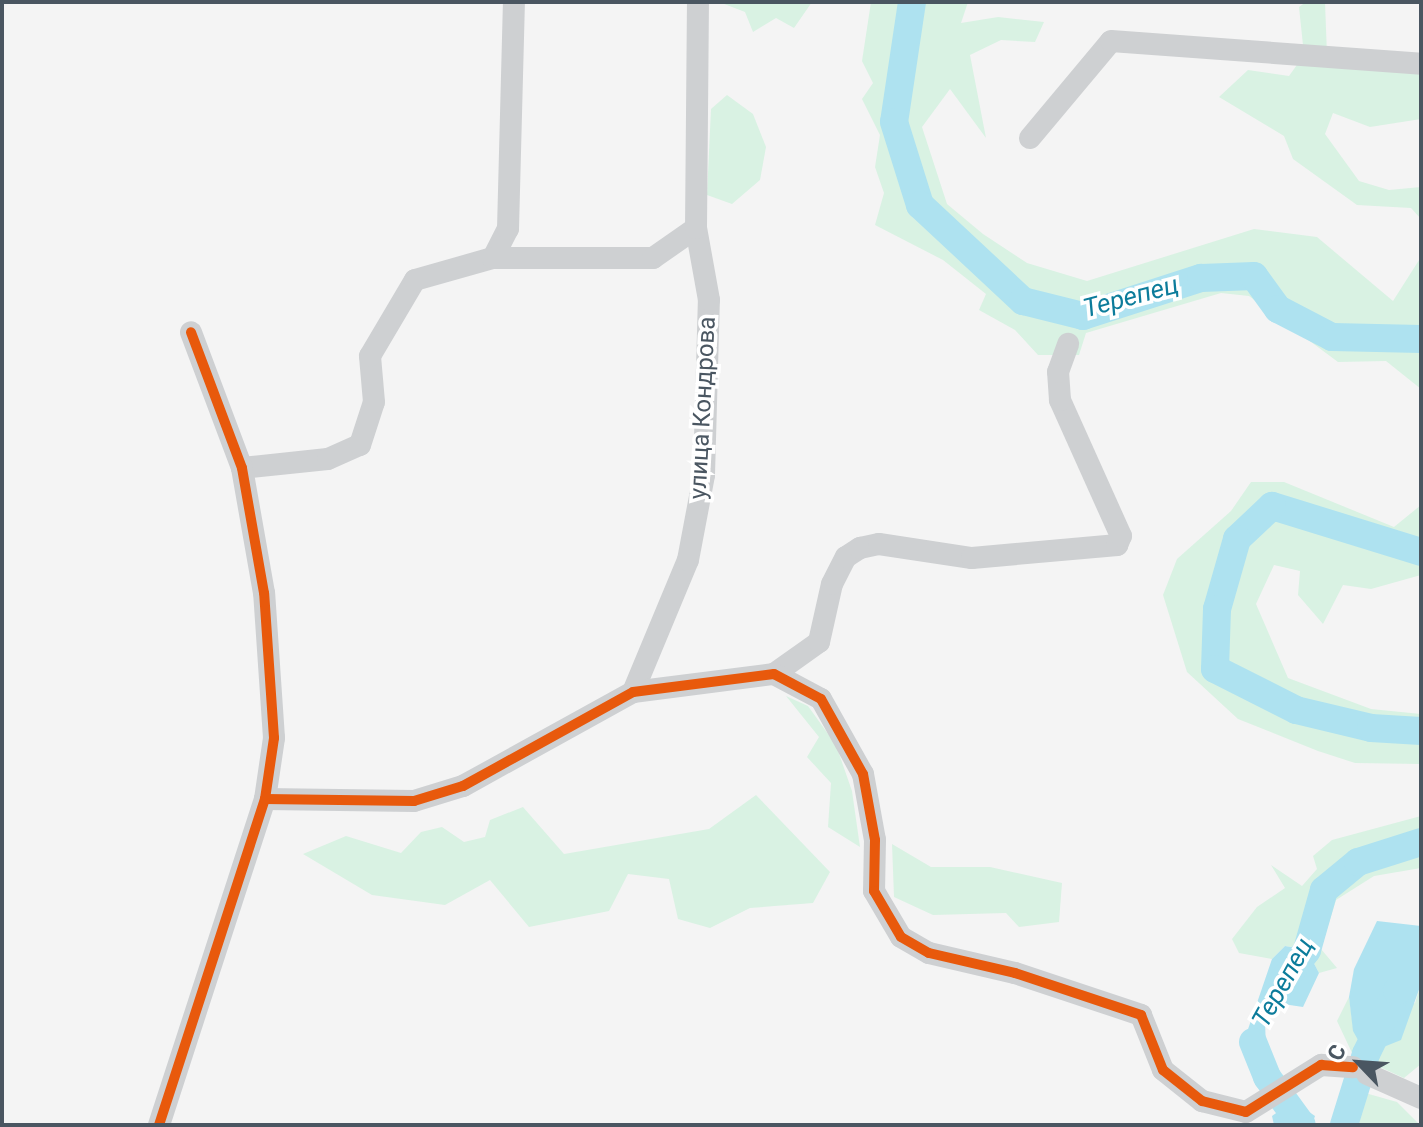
<!DOCTYPE html>
<meta charset="utf-8">
<style>
body{margin:0}
#map{position:relative;width:1423px;height:1127px;overflow:hidden;background:#f4f4f4;font-family:Roboto,sans-serif}
div>[style]{position:absolute}
[style*='--x']{left:calc(var(--x)*1px);top:calc(var(--y)*1px);width:calc(var(--w)*1px);rotate:calc(var(--a)*1deg)}
.green>*{inset:0;background:#d9f2e3}
.water>*{inset:0;background:#aee2f0}
.river>*{height:28px;margin:-14px;padding:0 14px;transform-origin:14px;border-radius:14px;background:#aee2f0}
.minor>*{height:22px;margin:-11px;padding:0 11px;transform-origin:11px;border-radius:11px;background:#ced0d2}
.cycleway>*{height:10px;margin:-5px;padding:0 5px;transform-origin:5px;border-radius:5px;background:#e8590c}
span{translate:-50% -50%;white-space:nowrap;text-align:center;line-height:1.15;-webkit-text-stroke:7px #fff;paint-order:stroke}
.street-label{font-size:24px;color:#4a5661}
.water-label{font-size:26px;color:#0c7c9b;font-style:italic}
.frame{position:absolute;inset:0;border:4px solid #4a5661;pointer-events:none}
.north{position:absolute;left:1319px;top:1023px;width:80px;height:80px;-webkit-text-stroke:6px #fff;paint-order:stroke;rotate:295deg;font-size:22px;font-weight:700;line-height:32px;text-align:center;color:#4a5661}
.north::after{content:'';display:block;margin:auto;width:28px;height:36px;background:#4a5661;clip-path:polygon(50% 0,100% 100%,50% 72%,0 100%)}
</style>
<div id="map">
<div class="green">
<i style="clip-path:polygon(719px 2px,812px 2px,794px 28px,776px 18px,753px 32px,745px 12px)"></i>
<i style="clip-path:polygon(871px 2px,968px 2px,961px 23px,998px 17px,1044px 22px,1035px 42px,1001px 40px,970px 55px,986px 138px,950px 89px,922px 127px,947px 204px,983px 234px,1027px 263px,1087px 281px,1254px 229px,1317px 237px,1393px 301px,1421px 257px,1421px 389px,1386px 361px,1338px 362px,1249px 296px,1221px 293px,1086px 333px,1079px 355px,1038px 355px,1015px 330px,979px 310px,986px 294px,943px 260px,875px 225px,884px 193px,875px 167px,880px 135px,862px 99px,873px 83px,862px 61px)"></i>
<i style="clip-path:polygon(1306px 2px,1325px 2px,1327px 55px,1421px 69px,1421px 119px,1370px 127px,1333px 113px,1325px 134px,1359px 181px,1389px 190px,1421px 187px,1421px 219px,1411px 208px,1357px 205px,1293px 159px,1284px 136px,1219px 97px,1248px 70px,1289px 76px,1304px 55px,1299px 7px)"></i>
<i style="clip-path:polygon(727px 95px,753px 114px,766px 147px,760px 180px,732px 204px,707px 195px,711px 109px)"></i>
<i style="clip-path:polygon(1251px 482px,1284px 482px,1394px 527px,1421px 505px,1421px 575px,1371px 589px,1343px 585px,1323px 624px,1298px 595px,1300px 571px,1274px 565px,1256px 604px,1288px 678px,1371px 709px,1421px 714px,1421px 764px,1355px 763px,1318px 751px,1238px 719px,1187px 672px,1163px 595px,1177px 559px,1231px 511px)"></i>
<i style="clip-path:polygon(786px 696px,808px 706px,836px 745px,852px 791px,860px 847px,828px 827px,831px 783px,807px 757px,819px 737px)"></i>
<i style="clip-path:polygon(756px 795px,830px 872px,813px 903px,750px 908px,710px 928px,678px 919px,669px 879px,628px 874px,609px 911px,529px 927px,490px 880px,445px 905px,372px 895px,303px 854px,346px 836px,401px 853px,421px 832px,442px 827px,464px 842px,485px 837px,490px 820px,523px 807px,564px 854px,709px 829px)"></i>
<i style="clip-path:polygon(1421px 816px,1421px 868px,1374px 876px,1336px 900px,1321px 949px,1337px 968px,1319px 973px,1307px 950px,1285px 946px,1272px 959px,1239px 953px,1232px 939px,1257px 907px,1285px 888px,1271px 865px,1302px 886px,1317px 869px,1313px 856px,1332px 840px)"></i>
<i style="clip-path:polygon(892px 844px,931px 867px,990px 867px,1062px 883px,1059px 922px,1019px 927px,1006px 913px,933px 915px,894px 897px)"></i>
<i style="clip-path:polygon(1421px 984px,1421px 1064px,1404px 1078px,1353px 1055px,1337px 1021px,1349px 997px,1353px 1026px,1415px 1003px)"></i>
<i style="clip-path:polygon(1344px 1087px,1397px 1102px,1420px 1125px,1344px 1125px,1335px 1108px)"></i>
</div>
<div class="water">
<i style="clip-path:polygon(1377px 921px,1421px 926px,1421px 984px,1401px 1040px,1366px 1054px,1353px 1031px,1349px 997px,1354px 969px)"></i>
<i style="clip-path:polygon(1285px 946px,1307px 950px,1319px 973px,1303px 1007px,1283px 1004px,1265px 1021px,1267px 1077px,1248px 1066px,1245px 1038px,1272px 959px)"></i>
<i style="clip-path:polygon(1293px 1101px,1315px 1116px,1312px 1125px,1274px 1125px,1272px 1116px)"></i>
</div>
<div class="river">
<i style="--x:912;--y:2;--w:121;--a:98.5"></i>
<i style="--x:894;--y:122;--w:87;--a:72.6"></i>
<i style="--x:920;--y:205;--w:141;--a:43"></i>
<i style="--x:1023;--y:301;--w:62;--a:14"></i>
<i style="--x:1083;--y:316;--w:124;--a:-17.9"></i>
<i style="--x:1201;--y:278;--w:53;--a:-2.2"></i>
<i style="--x:1254;--y:276;--w:41;--a:54"></i>
<i style="--x:1278;--y:309;--w:61;--a:27.4"></i>
<i style="--x:1332;--y:337;--w:89;--a:1.3"></i>
<i style="--x:1421;--y:552;--w:156;--a:-162.8"></i>
<i style="--x:1272;--y:506;--w:48;--a:136.7"></i>
<i style="--x:1237;--y:539;--w:73;--a:105.9"></i>
<i style="--x:1217;--y:609;--w:60;--a:91.9"></i>
<i style="--x:1215;--y:669;--w:91;--a:26.8"></i>
<i style="--x:1296;--y:710;--w:77;--a:13.5"></i>
<i style="--x:1371;--y:728;--w:50;--a:3.4"></i>
<i style="--x:1283;--y:981;--w:39;--a:-52"></i>
<i style="--x:1307;--y:950;--w:62;--a:-74.2"></i>
<i style="--x:1324;--y:890;--w:44;--a:-39.5"></i>
<i style="--x:1358;--y:862;--w:66;--a:-17.6"></i>
<i style="--x:1253;--y:1042;--w:38;--a:68"></i>
<i style="--x:1267;--y:1077;--w:59;--a:53.9"></i>
<i style="--x:1344;--y:1125;--w:74;--a:-72.8"></i>
<i style="--x:1366;--y:1054;--w:70;--a:-63.8"></i>
<i style="--x:1397;--y:991;--w:34;--a:-45"></i>
</div>
<div class="minor">
<i style="--x:1030;--y:138;--w:126;--a:-50.1"></i>
<i style="--x:1111;--y:41;--w:311;--a:4.2"></i>
<i style="--x:493;--y:258;--w:33;--a:-63"></i>
<i style="--x:508;--y:229;--w:227;--a:-88.5"></i>
<i style="--x:242;--y:468;--w:86;--a:-6"></i>
<i style="--x:328;--y:459;--w:35;--a:-24"></i>
<i style="--x:360;--y:445;--w:45;--a:-72"></i>
<i style="--x:374;--y:402;--w:46;--a:-95"></i>
<i style="--x:370;--y:356;--w:88;--a:-59.4"></i>
<i style="--x:415;--y:280;--w:81;--a:-15.8"></i>
<i style="--x:493;--y:258;--w:160;--a:0"></i>
<i style="--x:653;--y:258;--w:52;--a:-34.9"></i>
<i style="--x:774;--y:674;--w:55;--a:-35.4"></i>
<i style="--x:819;--y:642;--w:59;--a:-77.4"></i>
<i style="--x:832;--y:584;--w:30;--a:-63"></i>
<i style="--x:846;--y:557;--w:17;--a:-33"></i>
<i style="--x:860;--y:548;--w:19;--a:-12"></i>
<i style="--x:879;--y:544;--w:94;--a:8.6"></i>
<i style="--x:972;--y:558;--w:146;--a:-5.1"></i>
<i style="--x:1117;--y:545;--w:10;--a:-66"></i>
<i style="--x:1121;--y:536;--w:149;--a:-114.2"></i>
<i style="--x:1060;--y:400;--w:28;--a:-94"></i>
<i style="--x:1058;--y:372;--w:30;--a:-70"></i>
<i style="--x:633;--y:692;--w:143;--a:-67.4"></i>
<i style="--x:688;--y:560;--w:86;--a:-79.3"></i>
<i style="--x:704;--y:475;--w:175;--a:-88.4"></i>
<i style="--x:709;--y:300;--w:73;--a:-100.2"></i>
<i style="--x:696;--y:228;--w:226;--a:-89.5"></i>
<i style="--x:265;--y:799;--w:149;--a:0.8"></i>
<i style="--x:414;--y:801;--w:51;--a:-17"></i>
<i style="--x:463;--y:786;--w:194;--a:-28.9"></i>
<i style="--x:633;--y:692;--w:142;--a:-7.3"></i>
<i style="--x:774;--y:674;--w:53;--a:28"></i>
<i style="--x:821;--y:699;--w:86;--a:60.8"></i>
<i style="--x:863;--y:774;--w:67;--a:79.7"></i>
<i style="--x:875;--y:840;--w:51;--a:91.1"></i>
<i style="--x:874;--y:891;--w:53;--a:59.6"></i>
<i style="--x:901;--y:937;--w:32;--a:30"></i>
<i style="--x:929;--y:953;--w:88;--a:13.1"></i>
<i style="--x:1015;--y:973;--w:133;--a:18.4"></i>
<i style="--x:1141;--y:1015;--w:59;--a:68.2"></i>
<i style="--x:1163;--y:1070;--w:50;--a:38.5"></i>
<i style="--x:1202;--y:1101;--w:45;--a:14"></i>
<i style="--x:1246;--y:1112;--w:89;--a:-32.1"></i>
<i style="--x:1321;--y:1065;--w:32;--a:4"></i>
<i style="--x:1367;--y:1074;--w:59;--a:24"></i>
<i style="--x:159;--y:1125;--w:343;--a:-72"></i>
<i style="--x:265;--y:799;--w:62;--a:-81.6"></i>
<i style="--x:274;--y:738;--w:145;--a:-93.9"></i>
<i style="--x:264;--y:593;--w:127;--a:-100"></i>
<i style="--x:242;--y:468;--w:145;--a:-110.6"></i>
</div>
<div class="cycleway">
<i style="--x:265;--y:799;--w:149;--a:0.8"></i>
<i style="--x:414;--y:801;--w:51;--a:-17"></i>
<i style="--x:463;--y:786;--w:194;--a:-28.9"></i>
<i style="--x:633;--y:692;--w:142;--a:-7.3"></i>
<i style="--x:774;--y:674;--w:53;--a:28"></i>
<i style="--x:821;--y:699;--w:86;--a:60.8"></i>
<i style="--x:863;--y:774;--w:67;--a:79.7"></i>
<i style="--x:875;--y:840;--w:51;--a:91.1"></i>
<i style="--x:874;--y:891;--w:53;--a:59.6"></i>
<i style="--x:901;--y:937;--w:32;--a:30"></i>
<i style="--x:929;--y:953;--w:88;--a:13.1"></i>
<i style="--x:1015;--y:973;--w:133;--a:18.4"></i>
<i style="--x:1141;--y:1015;--w:59;--a:68.2"></i>
<i style="--x:1163;--y:1070;--w:50;--a:38.5"></i>
<i style="--x:1202;--y:1101;--w:45;--a:14"></i>
<i style="--x:1246;--y:1112;--w:89;--a:-32.1"></i>
<i style="--x:1321;--y:1065;--w:32;--a:4"></i>
<i style="--x:159;--y:1125;--w:343;--a:-72"></i>
<i style="--x:265;--y:799;--w:62;--a:-81.6"></i>
<i style="--x:274;--y:738;--w:145;--a:-93.9"></i>
<i style="--x:264;--y:593;--w:127;--a:-100"></i>
<i style="--x:242;--y:468;--w:145;--a:-110.6"></i>
</div>
<div class="street-label">
<span style="left:703px;top:408px;rotate:-87deg">улица Кондрова</span>
</div>
<div class="water-label">
<span style="left:1131px;top:297px;rotate:-15deg">Терепец</span>
<span style="left:1283px;top:983px;rotate:-61deg">Терепец</span>
</div>
<div class="frame"></div>
<div class="north">С</div>
</div>
